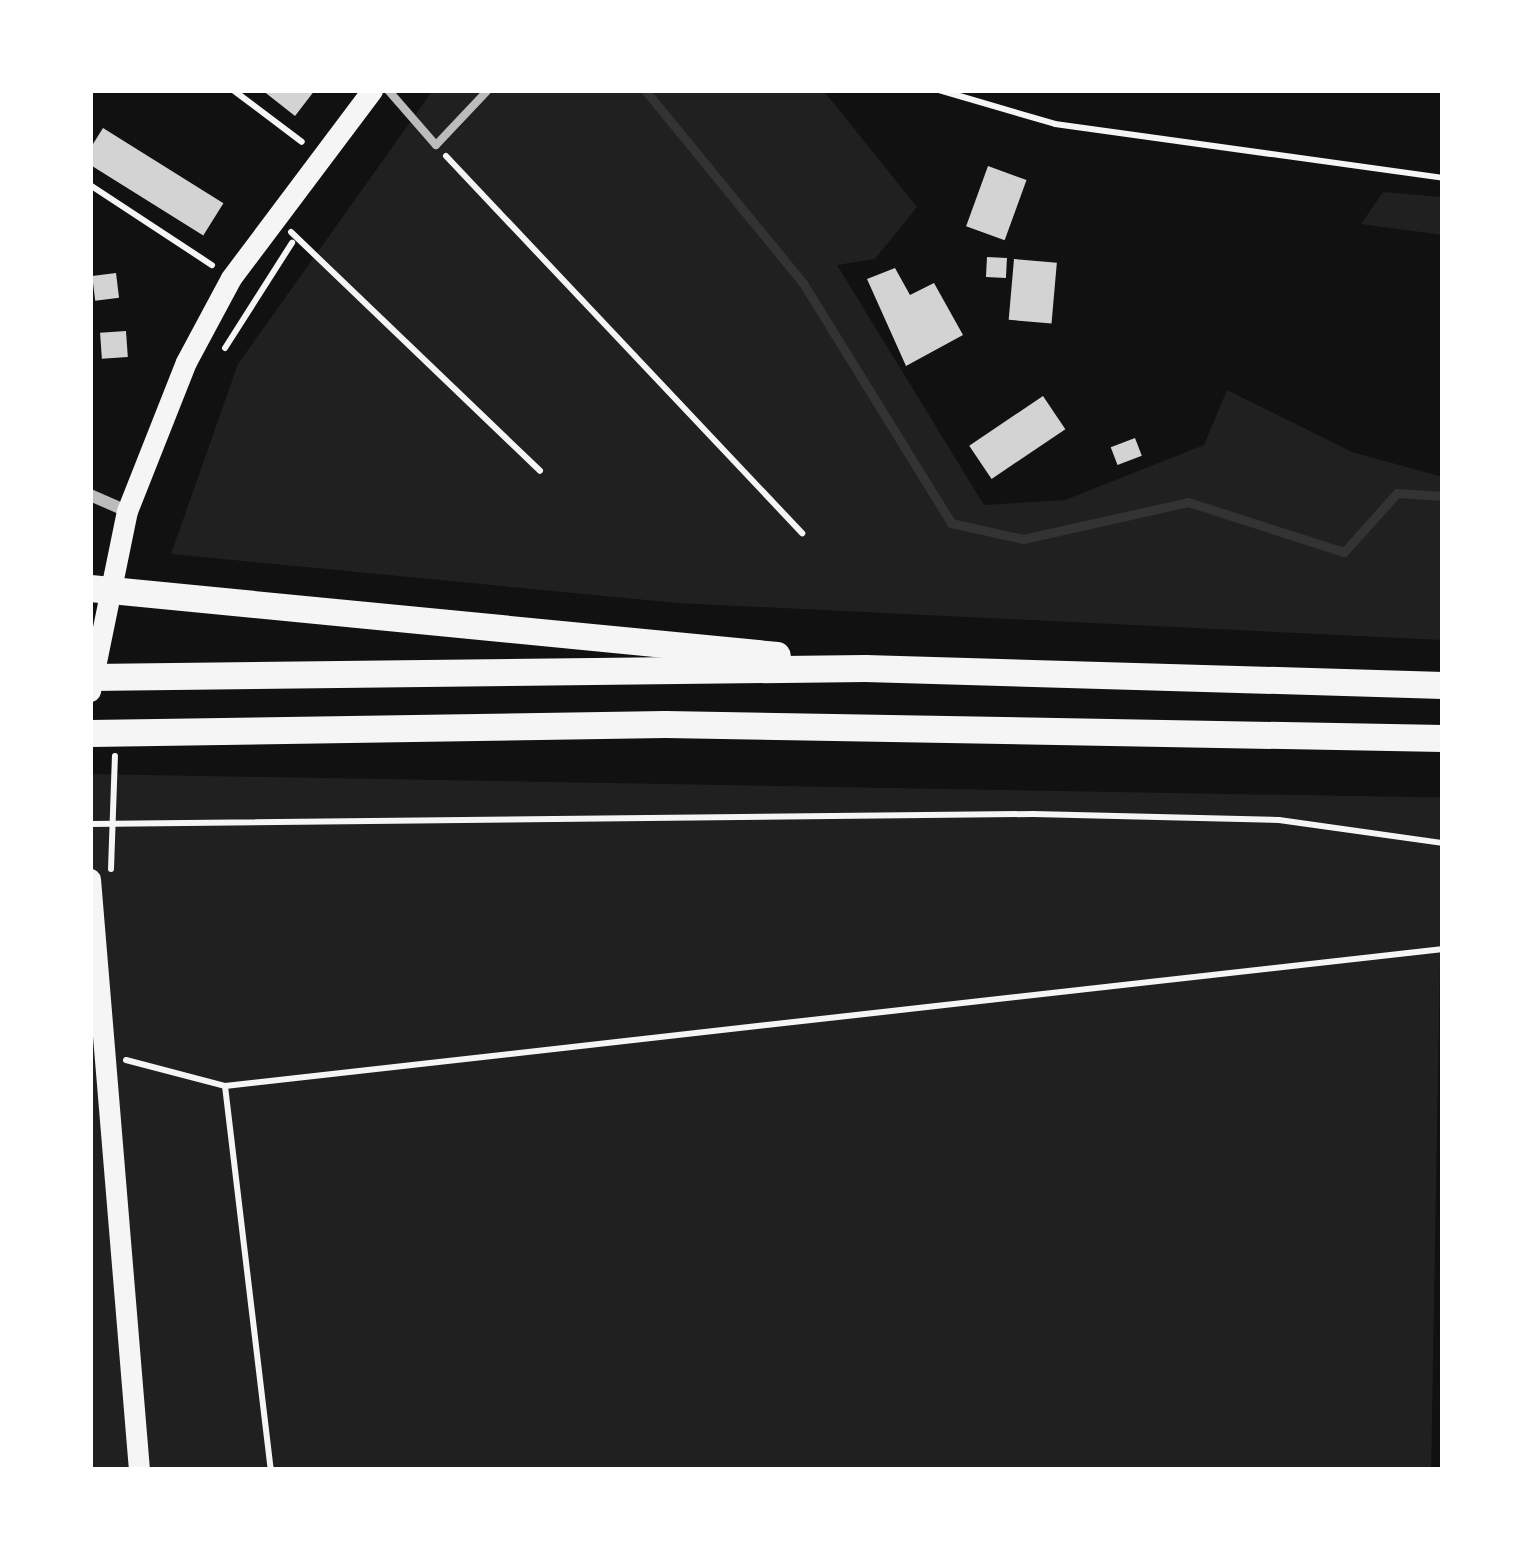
<!DOCTYPE html>
<style>
body{margin:0}
#map{position:relative;width:1533px;height:1560px;overflow:hidden;background:#111;font-family:"PT Sans",sans-serif}
div>[style]{position:absolute}
[style*='--x']{left:calc(var(--x)*1px);top:calc(var(--y)*1px);width:calc(var(--w)*1px);rotate:calc(var(--a)*1deg)}
.green>*{inset:0;background:#202020;transform-origin:0 0}
.stream>*{height:9px;margin:-4.5px;padding:0 4.5px;transform-origin:4.5px;border-radius:4.5px;background:#333}
.building>*{inset:0;background:#d3d3d3;transform-origin:0 0}
.path>*{height:6px;margin:-3px;padding:0 3px;transform-origin:3px;border-radius:3px;background:#f5f5f5}
.service>*{height:8px;margin:-4px;padding:0 4px;transform-origin:4px;border-radius:4px;background:#bcbcbc}
.minor>*{height:12px;margin:-6px;padding:0 6px;transform-origin:6px;border-radius:6px;background:#bcbcbc}
.secondary>*{height:21px;margin:-10.5px;padding:0 10.5px;transform-origin:10.5px;border-radius:10.5px;background:#f5f5f5}
.trunk>*{height:27px;margin:-13.5px;padding:0 13.5px;transform-origin:13.5px;border-radius:13.5px;background:#f5f5f5}
span{translate:-50% -50%;white-space:nowrap;text-align:center;line-height:1.15;-webkit-text-stroke:9px #fff;paint-order:stroke}
.frame{position:absolute;inset:0;border:93px solid #fff;pointer-events:none}
</style>
<div id="map">
<div class="green">
<i style="clip-path:polygon(433px 90px,823px 90px,917px 207px,875px 259px,837px 265px,984px 505px,1065px 500px,1204px 445px,1227px 390px,1352px 452px,1443px 477px,1443px 640px,677px 603px,171px 554px,238px 364px)"></i>
<i style="clip-path:polygon(1383px 192px,1443px 197px,1443px 235px,1361px 224px)"></i>
<i style="left:90px;top:774px;width:1353px;height:696px;rotate:1deg"></i>
</div>
<div class="stream">
<i style="--x:645;--y:90;--w:249;--a:50.7"></i>
<i style="--x:803;--y:283;--w:282;--a:58.3"></i>
<i style="--x:951;--y:523;--w:74;--a:12.5"></i>
<i style="--x:1023;--y:539;--w:169;--a:-12.6"></i>
<i style="--x:1188;--y:502;--w:164;--a:17.8"></i>
<i style="--x:1344;--y:552;--w:79;--a:-48.1"></i>
<i style="--x:1397;--y:493;--w:46;--a:3.7"></i>
</div>
<div class="building">
<i style="clip-path:polygon(262px 90px,315px 90px,295px 116px)"></i>
<i style="left:103px;top:128px;width:142px;height:38px;rotate:32deg"></i>
<i style="left:988px;top:166px;width:41px;height:64px;rotate:20deg"></i>
<i style="left:987px;top:257px;width:20px;height:20px;rotate:3deg"></i>
<i style="left:1014px;top:259px;width:43px;height:61px;rotate:5deg"></i>
<i style="clip-path:polygon(895px 268px,910px 295px,934px 283px,963px 335px,906px 366px,867px 279px)"></i>
<i style="left:116px;top:273px;width:25px;height:24px;rotate:83deg"></i>
<i style="left:126px;top:331px;width:26px;height:26px;rotate:86deg"></i>
<i style="left:1043px;top:396px;width:40px;height:89px;rotate:56deg"></i>
<i style="left:1135px;top:438px;width:19px;height:26px;rotate:69deg"></i>
</div>
<div class="path">
<i style="--x:233;--y:90;--w:86;--a:37"></i>
<i style="--x:939;--y:90;--w:121;--a:16.3"></i>
<i style="--x:1055;--y:124;--w:392;--a:7.9"></i>
<i style="--x:446;--y:156;--w:519;--a:46.64"></i>
<i style="--x:90;--y:185;--w:146;--a:33.3"></i>
<i style="--x:291;--y:232;--w:345;--a:43.8"></i>
<i style="--x:225;--y:348;--w:125;--a:-57.5"></i>
<i style="--x:90;--y:824;--w:943;--a:-0.61"></i>
<i style="--x:1033;--y:814;--w:246;--a:1.4"></i>
<i style="--x:1279;--y:820;--w:166;--a:8"></i>
<i style="--x:111;--y:869;--w:113;--a:-88"></i>
<i style="--x:126;--y:1060;--w:102;--a:14.7"></i>
<i style="--x:225;--y:1086;--w:1226;--a:-6.42"></i>
<i style="--x:225;--y:1086;--w:387;--a:83.2"></i>
</div>
<div class="service">
<i style="--x:388;--y:90;--w:73;--a:48.9"></i>
<i style="--x:436;--y:145;--w:74;--a:-46.6"></i>
</div>
<div class="minor">
<i style="--x:90;--y:495;--w:40;--a:23.4"></i>
</div>
<div class="secondary">
<i style="--x:90;--y:691;--w:184;--a:-78.4"></i>
<i style="--x:127;--y:511;--w:160;--a:-68.4"></i>
<i style="--x:186;--y:362;--w:95;--a:-61.8"></i>
<i style="--x:231;--y:278;--w:235;--a:-53.1"></i>
<i style="--x:90;--y:879;--w:593;--a:85.26"></i>
</div>
<div class="trunk">
<i style="--x:90;--y:588;--w:690;--a:5.57"></i>
<i style="--x:90;--y:677;--w:775;--a:-0.67"></i>
<i style="--x:865;--y:668;--w:578;--a:1.68"></i>
<i style="--x:90;--y:733;--w:575;--a:-0.9"></i>
<i style="--x:665;--y:724;--w:778;--a:1.03"></i>
</div>
<div class="frame"></div>
</div>
